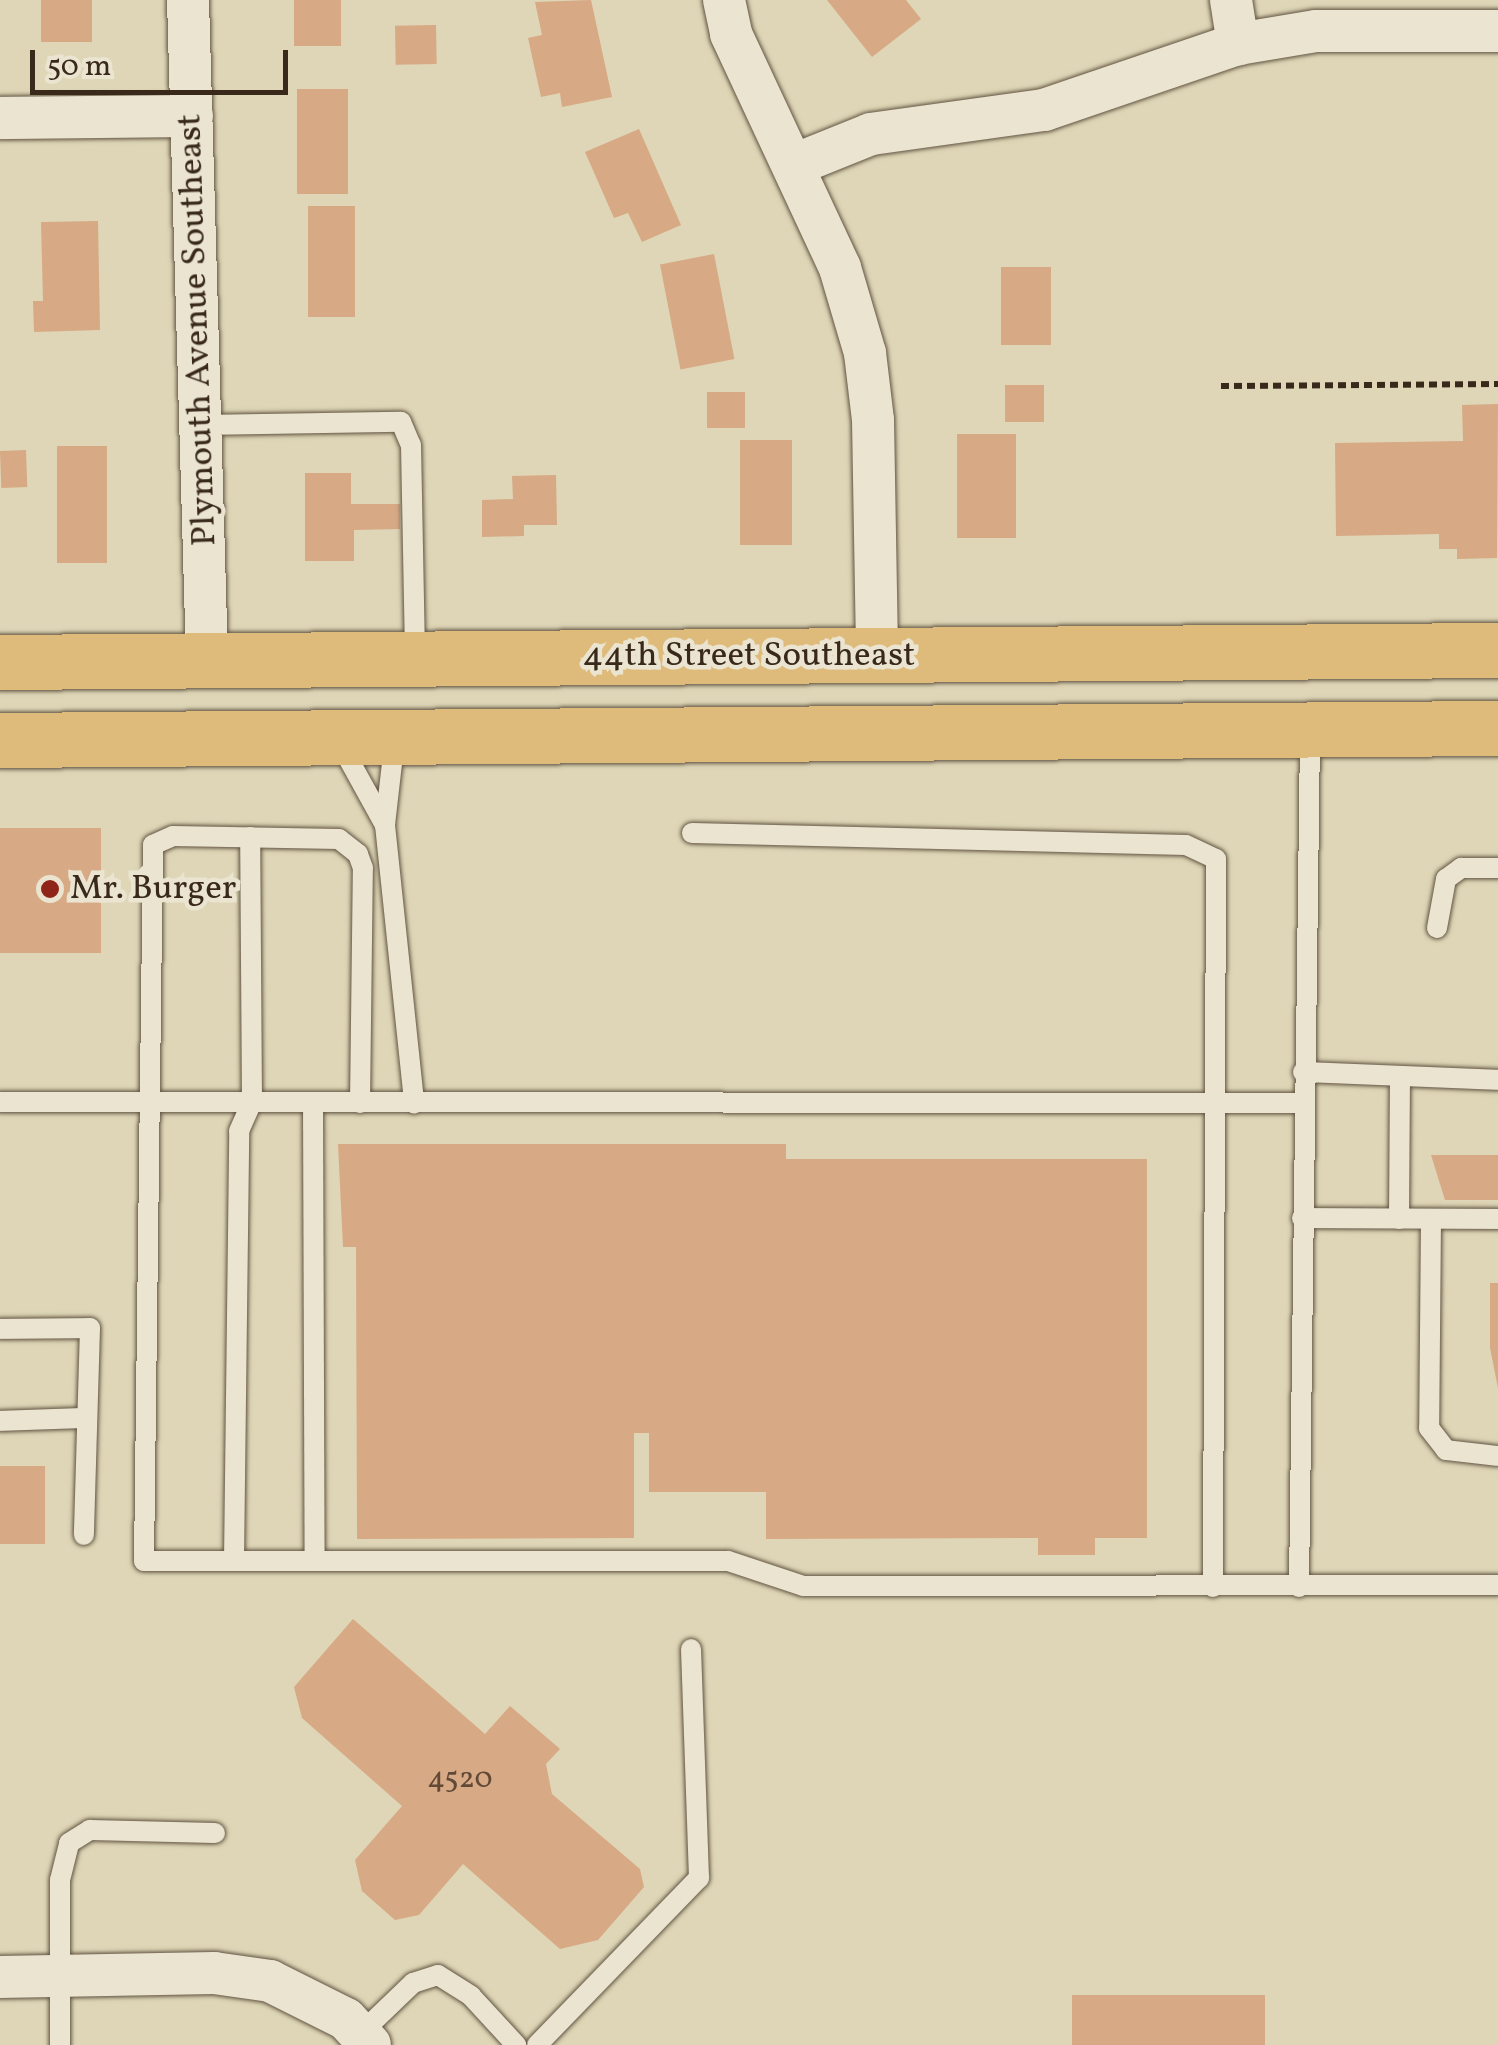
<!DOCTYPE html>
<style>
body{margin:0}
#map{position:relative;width:1498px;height:2045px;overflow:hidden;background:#ded6b6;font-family:Vollkorn,serif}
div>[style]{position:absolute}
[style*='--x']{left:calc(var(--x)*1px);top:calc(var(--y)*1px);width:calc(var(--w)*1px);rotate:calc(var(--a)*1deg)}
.building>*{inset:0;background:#d7a985;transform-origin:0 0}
.path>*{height:6px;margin-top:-3px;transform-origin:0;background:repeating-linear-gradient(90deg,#39291b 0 8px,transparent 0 13px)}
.roads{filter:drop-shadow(0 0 2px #625442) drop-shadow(0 0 2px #625442)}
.lane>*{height:20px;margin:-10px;padding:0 10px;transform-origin:10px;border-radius:10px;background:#eae4d0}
.street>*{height:42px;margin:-21px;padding:0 21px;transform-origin:21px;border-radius:21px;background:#eae4d0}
.primary>*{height:55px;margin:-27.5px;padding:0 27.5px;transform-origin:27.5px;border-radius:27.5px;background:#dfbb7b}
.dots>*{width:28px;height:28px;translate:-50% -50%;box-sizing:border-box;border:5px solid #eae4d0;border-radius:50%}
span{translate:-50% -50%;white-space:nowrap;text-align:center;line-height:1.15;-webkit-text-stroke:9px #eae4d0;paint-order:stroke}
.number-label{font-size:30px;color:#604936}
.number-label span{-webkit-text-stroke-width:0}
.street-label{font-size:35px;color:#39291b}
.poi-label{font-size:35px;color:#39291b}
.left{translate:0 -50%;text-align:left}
.scale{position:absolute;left:30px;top:50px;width:258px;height:45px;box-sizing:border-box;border:5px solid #39291b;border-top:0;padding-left:12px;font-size:30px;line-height:35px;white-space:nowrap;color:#39291b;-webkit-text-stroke:8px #eae4d0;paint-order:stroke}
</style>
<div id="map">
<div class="building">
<i style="left:41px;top:0;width:51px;height:42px"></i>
<i style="left:294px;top:0;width:47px;height:46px"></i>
<i style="clip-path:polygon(591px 0,612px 97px,562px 107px,560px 93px,541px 97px,528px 38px,542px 35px,535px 2px)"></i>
<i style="clip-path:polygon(827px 0,906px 0,921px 19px,872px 57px)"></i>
<i style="left:436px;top:25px;width:39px;height:41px;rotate:89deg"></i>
<i style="left:297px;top:89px;width:51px;height:105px"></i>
<i style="clip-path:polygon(639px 129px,681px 225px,642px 242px,628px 213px,614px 218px,585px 152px)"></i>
<i style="left:308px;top:206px;width:47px;height:111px"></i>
<i style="clip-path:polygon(98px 221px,100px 330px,34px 332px,33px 301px,43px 301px,41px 222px)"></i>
<i style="left:714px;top:254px;width:107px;height:55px;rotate:79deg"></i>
<i style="left:1001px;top:267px;width:50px;height:78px"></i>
<i style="left:1005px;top:385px;width:39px;height:37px"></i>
<i style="left:707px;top:392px;width:38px;height:36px"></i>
<i style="clip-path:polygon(1498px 404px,1497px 558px,1457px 559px,1457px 549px,1439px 549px,1439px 534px,1336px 536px,1335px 443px,1463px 441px,1462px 405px)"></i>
<i style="left:957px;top:434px;width:59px;height:104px"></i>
<i style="left:740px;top:440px;width:52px;height:105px"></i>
<i style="left:57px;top:446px;width:50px;height:117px"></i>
<i style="left:26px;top:450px;width:37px;height:26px;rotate:88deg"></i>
<i style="clip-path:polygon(305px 473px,351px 473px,351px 504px,400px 504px,400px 529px,354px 530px,354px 561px,305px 561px)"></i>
<i style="clip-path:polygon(556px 475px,557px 525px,524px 525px,524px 536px,482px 537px,482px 500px,513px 499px,512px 476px)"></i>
<i style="left:0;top:828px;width:101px;height:125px"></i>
<i style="clip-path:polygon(338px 1144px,786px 1144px,786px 1159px,1147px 1159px,1147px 1538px,1095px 1538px,1095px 1555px,1038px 1555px,1038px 1538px,766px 1539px,766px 1492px,649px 1492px,649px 1433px,634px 1433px,634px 1538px,357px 1539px,356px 1247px,343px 1247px)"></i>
<i style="clip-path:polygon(1431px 1155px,1498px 1155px,1498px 1200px,1445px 1200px)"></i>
<i style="clip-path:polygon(1490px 1283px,1498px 1283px,1498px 1388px,1490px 1348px)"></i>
<i style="left:0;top:1466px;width:45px;height:78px"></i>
<i style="clip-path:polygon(353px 1619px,485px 1734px,510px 1706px,560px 1749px,546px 1764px,552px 1794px,640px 1869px,644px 1887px,598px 1940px,560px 1949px,463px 1864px,419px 1915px,395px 1920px,362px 1891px,355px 1860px,402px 1806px,302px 1718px,294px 1687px)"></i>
<i style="left:1072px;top:1995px;width:193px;height:50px"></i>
</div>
<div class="path">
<i style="--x:1221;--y:386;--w:277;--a:-0.4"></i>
</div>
<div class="roads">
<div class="lane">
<i style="--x:201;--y:425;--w:200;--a:-0.9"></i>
<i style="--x:401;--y:422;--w:25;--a:67"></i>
<i style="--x:411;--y:445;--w:211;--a:88.9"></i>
<i style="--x:395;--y:737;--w:89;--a:96.5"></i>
<i style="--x:385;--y:825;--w:280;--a:84"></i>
<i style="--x:338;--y:740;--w:97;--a:61.1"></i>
<i style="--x:692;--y:833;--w:494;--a:1.4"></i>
<i style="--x:1186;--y:845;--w:33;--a:25"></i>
<i style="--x:1216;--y:859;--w:728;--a:90.24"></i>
<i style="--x:1437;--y:928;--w:50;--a:-79.6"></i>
<i style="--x:1446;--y:879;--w:19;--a:-36"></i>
<i style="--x:1461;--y:868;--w:37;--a:0"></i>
<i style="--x:1303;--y:1072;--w:195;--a:2.3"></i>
<i style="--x:0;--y:1102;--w:1303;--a:0.04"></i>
<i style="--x:313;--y:1102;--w:459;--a:89.8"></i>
<i style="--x:360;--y:1103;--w:235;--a:-89.3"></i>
<i style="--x:363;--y:868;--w:15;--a:-110"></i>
<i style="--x:358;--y:854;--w:24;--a:-142"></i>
<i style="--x:339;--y:839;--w:166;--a:-179"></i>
<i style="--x:173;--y:836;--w:22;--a:156"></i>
<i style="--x:153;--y:845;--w:716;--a:90.72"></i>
<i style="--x:144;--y:1561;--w:584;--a:0"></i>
<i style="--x:728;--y:1561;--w:79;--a:18.4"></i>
<i style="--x:803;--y:1586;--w:695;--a:-0.08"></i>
<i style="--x:1302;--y:1218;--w:196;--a:0.3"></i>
<i style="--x:1399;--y:1219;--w:143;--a:-89.6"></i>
<i style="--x:1431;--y:1219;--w:209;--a:90.5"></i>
<i style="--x:1429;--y:1428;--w:28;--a:52"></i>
<i style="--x:1446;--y:1450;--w:52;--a:6.6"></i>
<i style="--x:0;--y:1329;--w:90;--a:-0.6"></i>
<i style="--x:90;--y:1328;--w:207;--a:91.7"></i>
<i style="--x:0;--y:1421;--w:87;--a:-2"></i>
<i style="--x:234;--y:1561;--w:430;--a:-89.3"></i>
<i style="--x:239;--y:1131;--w:32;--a:-66"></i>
<i style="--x:252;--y:1102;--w:265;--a:-90.4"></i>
<i style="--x:1299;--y:1587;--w:855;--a:-89.26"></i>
<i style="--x:360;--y:2034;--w:74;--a:-43.9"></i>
<i style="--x:413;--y:1983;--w:26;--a:-18"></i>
<i style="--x:438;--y:1975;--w:39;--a:32"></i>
<i style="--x:471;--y:1996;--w:67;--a:47.4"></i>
<i style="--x:60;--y:2045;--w:165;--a:-90"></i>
<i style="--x:60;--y:1880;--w:38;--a:-76"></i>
<i style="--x:69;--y:1843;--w:25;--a:-32"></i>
<i style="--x:90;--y:1830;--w:125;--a:1.4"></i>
<i style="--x:537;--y:2045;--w:233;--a:-45.9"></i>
<i style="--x:699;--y:1878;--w:229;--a:-92"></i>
</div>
<div class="street">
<i style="--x:188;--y:0;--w:660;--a:88.35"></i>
<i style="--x:724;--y:0;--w:35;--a:78"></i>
<i style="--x:731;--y:34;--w:258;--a:65"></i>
<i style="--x:840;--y:268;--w:89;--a:73.6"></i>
<i style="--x:865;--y:353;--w:67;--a:83.2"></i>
<i style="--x:873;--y:420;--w:235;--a:89"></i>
<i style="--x:1231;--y:0;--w:45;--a:81"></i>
<i style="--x:0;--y:118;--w:192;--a:-0.6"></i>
<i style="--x:794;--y:165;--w:83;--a:-21.9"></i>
<i style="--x:871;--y:134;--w:175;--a:-7.9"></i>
<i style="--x:1044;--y:110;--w:205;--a:-18.8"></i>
<i style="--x:1238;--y:44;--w:79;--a:-9.5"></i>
<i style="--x:1316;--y:31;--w:182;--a:0"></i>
<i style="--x:0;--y:1977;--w:214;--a:-1.1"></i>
<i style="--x:214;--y:1973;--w:57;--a:8.1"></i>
<i style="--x:270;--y:1981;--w:85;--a:26.6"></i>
<i style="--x:346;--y:2019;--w:35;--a:47"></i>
</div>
<div class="primary">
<i style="--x:0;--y:662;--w:1498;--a:-0.46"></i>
<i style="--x:0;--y:740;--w:1498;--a:-0.46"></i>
</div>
</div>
<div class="dots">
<i style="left:50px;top:889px;background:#8f2418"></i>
</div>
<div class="number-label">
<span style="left:460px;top:1779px">4520</span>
</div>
<div class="street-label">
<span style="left:198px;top:330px;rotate:-92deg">Plymouth Avenue Southeast</span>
<span style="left:749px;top:656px">44th Street Southeast</span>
</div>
<div class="poi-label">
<span class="left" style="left:70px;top:889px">Mr. Burger</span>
</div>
<div class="scale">50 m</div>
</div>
